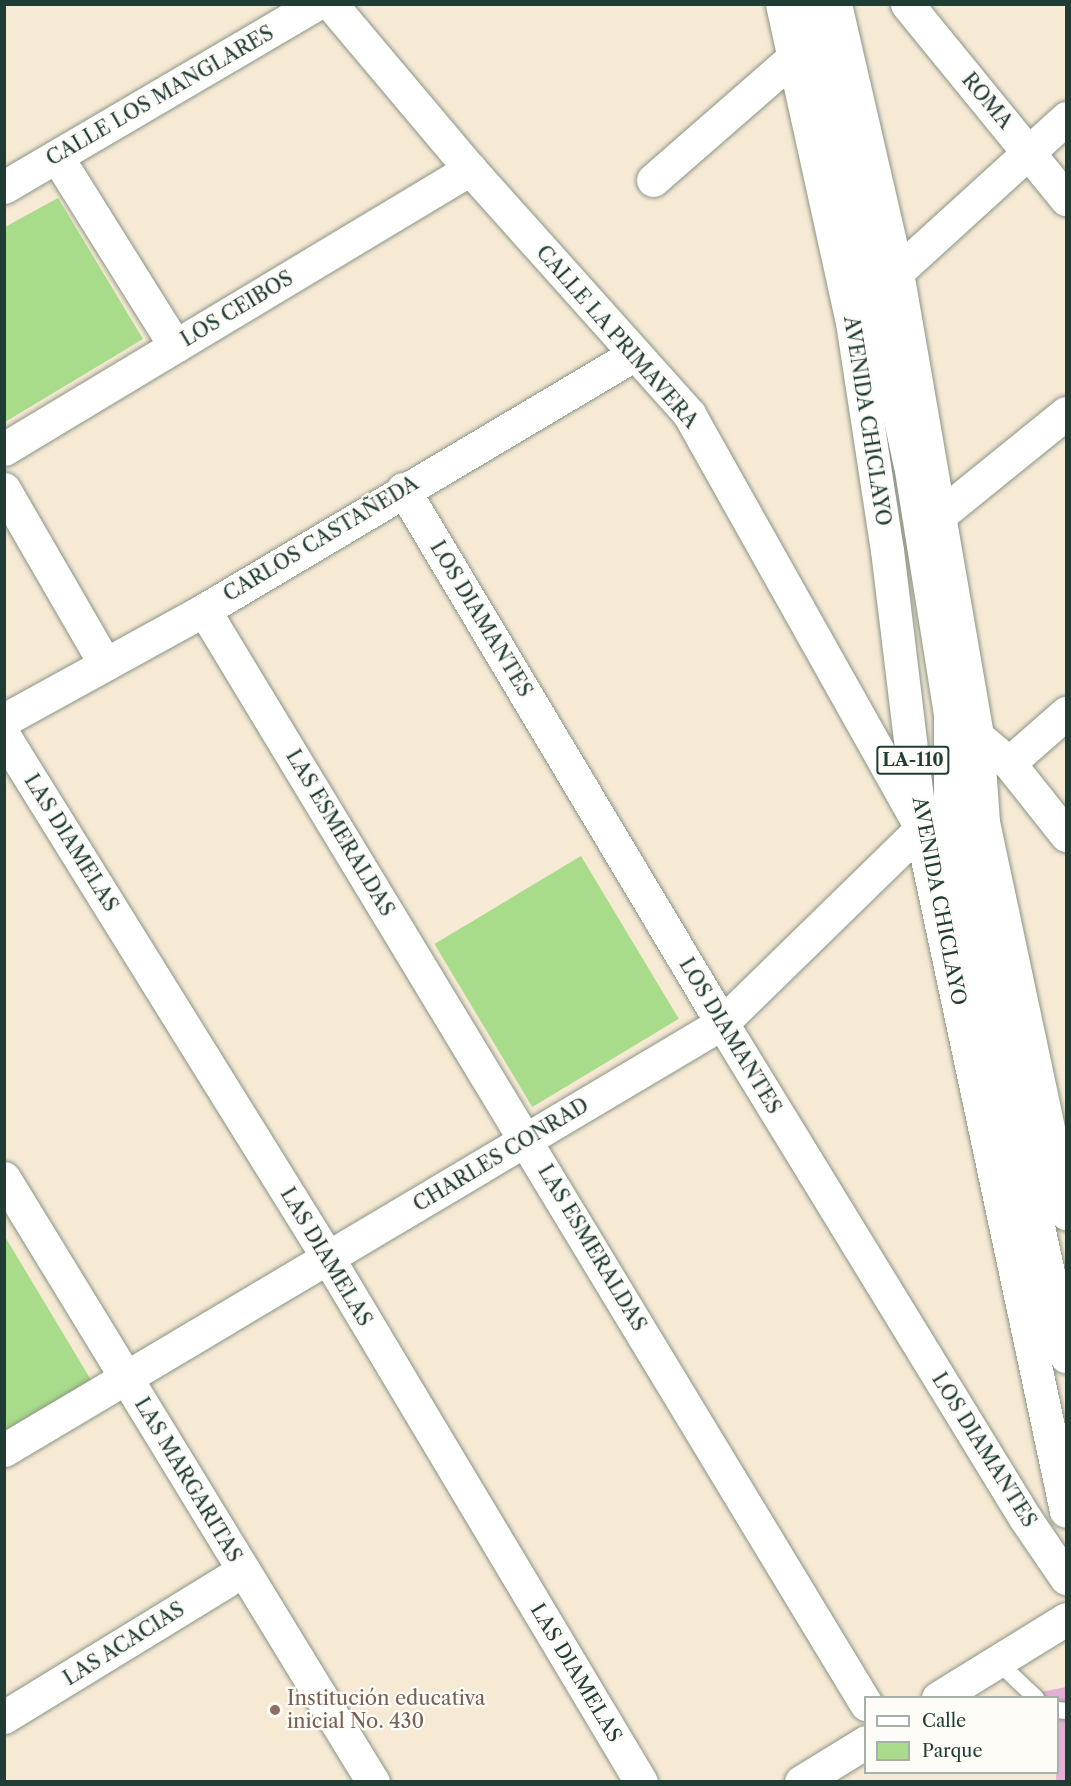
<!DOCTYPE html>
<meta charset="utf-8">
<style>
body{margin:0}
#map{position:relative;width:1071px;height:1786px;overflow:hidden;background:#f6ead5;font-family:"Libre Caslon Text",serif}
div>[style]{position:absolute}
[style*='--x']{left:calc(var(--x)*1px);top:calc(var(--y)*1px);width:calc(var(--w)*1px);rotate:calc(var(--a)*1deg)}
.green>*{inset:0;background:#a8db8a;transform-origin:0 0}
.building>*{inset:0;background:#e6b0d5}
.roads{filter:drop-shadow(0 0 2px #8a9484) drop-shadow(0 0 2px #8a9484)}
.service>*{height:16px;margin:-8px;padding:0 8px;transform-origin:8px;border-radius:8px;background:#fff}
.minor>*{height:33px;margin:-16.5px;padding:0 16.5px;transform-origin:16.5px;border-radius:16.5px;background:#fff}
.tertiary>*{height:33px;margin:-16.5px;padding:0 16.5px;transform-origin:16.5px;border-radius:16.5px;background:#fff}
.primary>*{height:33px;margin:-16.5px;padding:0 16.5px;transform-origin:16.5px;border-radius:16.5px;background:#fff}
.dots>*{width:16px;height:16px;translate:-50% -50%;box-sizing:border-box;border:3px solid #fdfcf7;border-radius:50%}
span{translate:-50% -50%;white-space:nowrap;text-align:center;line-height:1.15;-webkit-text-stroke:4.5px #fdfcf7;paint-order:stroke}
.shield-label span{padding:2px 4px;background:#fdfcf7;border:2px solid;border-radius:4px;-webkit-text-stroke-width:0}
.shield-label{font-size:18px;color:#1f3d34;font-weight:700}
.street-label{font-size:20px;color:#1f3d34}
.education-label{font-size:20px;color:#785e54}
.left{translate:0 -50%;text-align:left}
.frame{position:absolute;inset:0;border:6px solid #1f3d34;pointer-events:none}
.legend{position:absolute;left:864px;top:1696px;width:195px;height:78px;box-sizing:border-box;background:#fdfcf7;border:2px solid #a4b0a9;margin:0;padding:8px 10px;list-style:none;font-size:18px;color:#1f3d34}
.legend li{display:flex;align-items:center;gap:12px;height:30px}
.legend b{width:30px;border:2px solid #a4b0a9}
</style>
<div id="map">
<div class="green">
<i style="clip-path:polygon(58px 198px,143px 339px,5px 422px,5px 227px)"></i>
<i style="left:581px;top:856px;width:190px;height:171px;rotate:59deg"></i>
<i style="clip-path:polygon(4px 1235px,91px 1380px,5px 1430px,4px 1430px)"></i>
</div>
<div class="building">
<i style="clip-path:polygon(1066px 1687px,1066px 1782px,1056px 1782px,1058px 1698px,1037px 1698px,1036px 1693px)"></i>
</div>
<div class="roads">
<div class="service">
<i style="--x:997;--y:1661;--w:54;--a:43.5"></i>
<i style="--x:1058;--y:1710;--w:8;--a:7"></i>
</div>
<div class="minor">
<i style="--x:331;--y:4;--w:216;--a:49.9"></i>
<i style="--x:470;--y:169;--w:329;--a:48.2"></i>
<i style="--x:689;--y:414;--w:475;--a:60.7"></i>
<i style="--x:907;--y:4;--w:252;--a:50.8"></i>
<i style="--x:57;--y:157;--w:223;--a:58"></i>
<i style="--x:653;--y:180;--w:187;--a:-41.1"></i>
<i style="--x:4;--y:187;--w:362;--a:-30.4"></i>
<i style="--x:897;--y:272;--w:229;--a:-42.3"></i>
<i style="--x:4;--y:449;--w:544;--a:-31"></i>
<i style="--x:4;--y:489;--w:202;--a:60"></i>
<i style="--x:403;--y:489;--w:622;--a:59.15"></i>
<i style="--x:722;--y:1023;--w:580;--a:58.53"></i>
<i style="--x:1025;--y:1518;--w:73;--a:55.7"></i>
<i style="--x:940;--y:515;--w:162;--a:-39"></i>
<i style="--x:204;--y:610;--w:1279;--a:58.82"></i>
<i style="--x:4;--y:720;--w:228;--a:-28.8"></i>
<i style="--x:204;--y:610;--w:501;--a:-30.71"></i>
<i style="--x:4;--y:736;--w:614;--a:58.17"></i>
<i style="--x:328;--y:1258;--w:610;--a:59.15"></i>
<i style="--x:977;--y:736;--w:42;--a:40.2"></i>
<i style="--x:1009;--y:763;--w:92;--a:51.6"></i>
<i style="--x:1009;--y:763;--w:76;--a:-41.3"></i>
<i style="--x:4;--y:1178;--w:708;--a:58.58"></i>
<i style="--x:938;--y:1698;--w:150;--a:-31.7"></i>
<i style="--x:4;--y:1717;--w:281;--a:-31.5"></i>
<i style="--x:801;--y:1782;--w:76;--a:-31.6"></i>
</div>
<div class="tertiary">
<i style="--x:811;--y:4;--w:471;--a:77.9"></i>
<i style="--x:910;--y:464;--w:253;--a:80.9"></i>
<i style="--x:950;--y:714;--w:84;--a:90"></i>
<i style="--x:950;--y:798;--w:48;--a:82.9"></i>
<i style="--x:956;--y:846;--w:522;--a:77.83"></i>
<i style="--x:4;--y:1450;--w:835;--a:-30.74"></i>
<i style="--x:722;--y:1023;--w:301;--a:-44.3"></i>
</div>
<div class="primary">
<i style="--x:782;--y:4;--w:326;--a:77.6"></i>
<i style="--x:852;--y:322;--w:231;--a:81.3"></i>
<i style="--x:887;--y:550;--w:282;--a:83.1"></i>
<i style="--x:921;--y:830;--w:696;--a:77.98"></i>
<i style="--x:835;--y:4;--w:275;--a:77"></i>
<i style="--x:897;--y:272;--w:471;--a:80.2"></i>
<i style="--x:977;--y:736;--w:86;--a:86"></i>
<i style="--x:983;--y:822;--w:400;--a:78"></i>
</div>
</div>
<div class="dots">
<i style="left:275px;top:1710px;background:#8d6e63"></i>
</div>
<div class="shield-label">
<span style="left:913px;top:760px">LA-110</span>
</div>
<div class="street-label">
<span style="left:160px;top:96px;rotate:-30deg">CALLE LOS MANGLARES</span>
<span style="left:987px;top:101px;rotate:50deg">ROMA</span>
<span style="left:237px;top:309px;rotate:-31deg">LOS CEIBOS</span>
<span style="left:617px;top:337px;rotate:49deg">CALLE LA PRIMAVERA</span>
<span style="left:867px;top:421px;rotate:81deg">AVENIDA CHICLAYO</span>
<span style="left:321px;top:539px;rotate:-31deg">CARLOS CASTAÑEDA</span>
<span style="left:481px;top:619px;rotate:59deg">LOS DIAMANTES</span>
<span style="left:340px;top:833px;rotate:59deg">LAS ESMERALDAS</span>
<span style="left:71px;top:843px;rotate:58deg">LAS DIAMELAS</span>
<span style="left:939px;top:901px;rotate:79deg">AVENIDA CHICLAYO</span>
<span style="left:730px;top:1036px;rotate:59deg">LOS DIAMANTES</span>
<span style="left:501px;top:1155px;rotate:-31deg">CHARLES CONRAD</span>
<span style="left:592px;top:1248px;rotate:59deg">LAS ESMERALDAS</span>
<span style="left:326px;top:1257px;rotate:59deg">LAS DIAMELAS</span>
<span style="left:984px;top:1450px;rotate:58deg">LOS DIAMANTES</span>
<span style="left:188px;top:1480px;rotate:59deg">LAS MARGARITAS</span>
<span style="left:124px;top:1644px;rotate:-32deg">LAS ACACIAS</span>
<span style="left:576px;top:1673px;rotate:59deg">LAS DIAMELAS</span>
</div>
<div class="education-label">
<span class="left" style="left:287px;top:1710px">Institución educativa<br>inicial No. 430</span>
</div>
<div class="frame"></div>
<ul class="legend">
<li><b style="height:8px;background:#fff"></b>Calle</li>
<li><b style="height:16px;background:#a8db8a"></b>Parque</li>
</ul>
</div>
